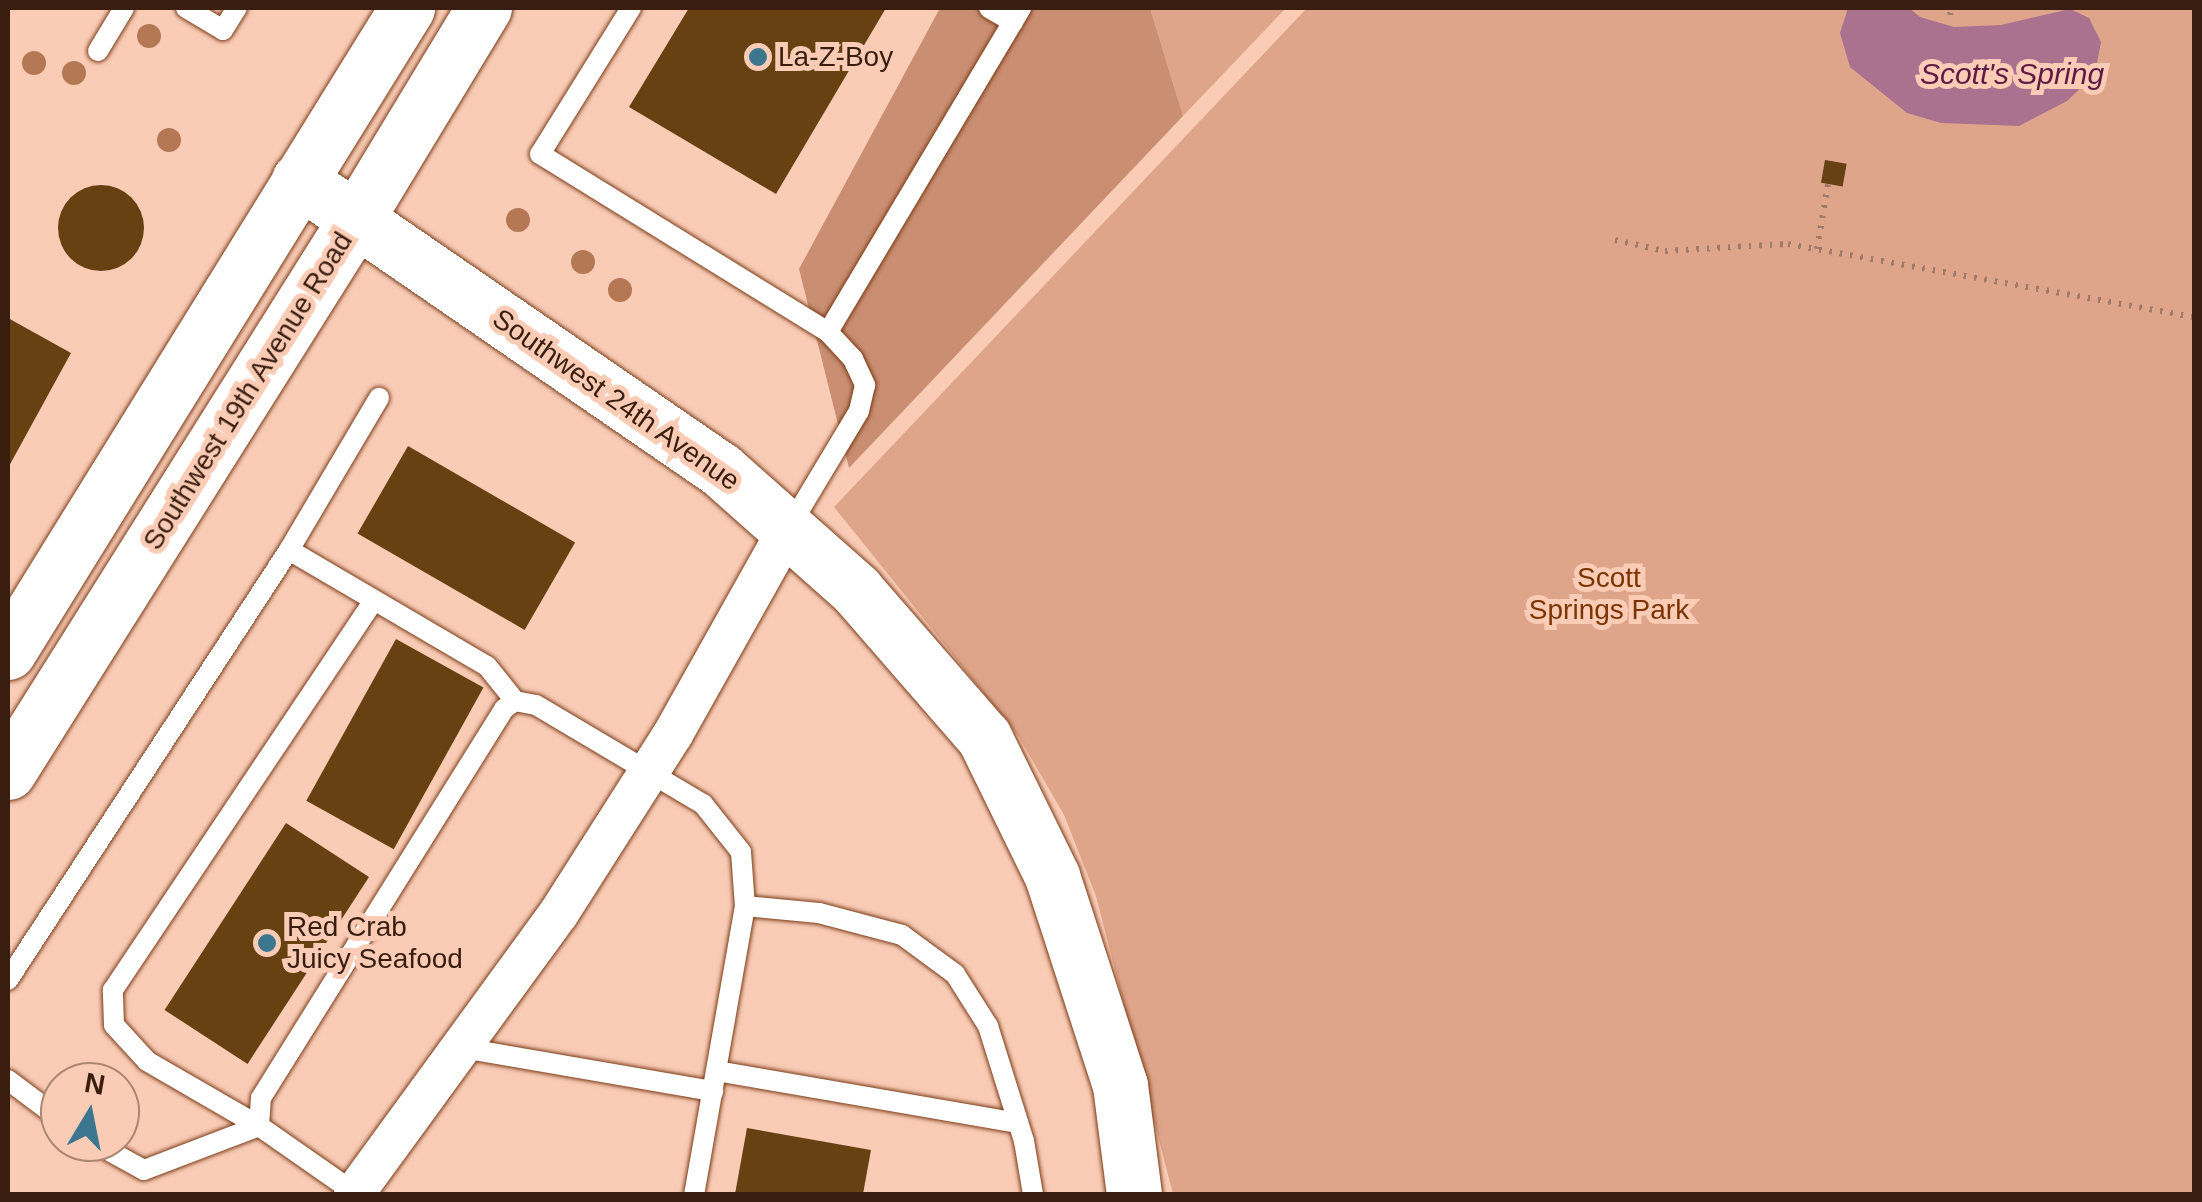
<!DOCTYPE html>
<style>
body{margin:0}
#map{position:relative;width:2202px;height:1202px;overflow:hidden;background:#faccb6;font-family:Helvetica,sans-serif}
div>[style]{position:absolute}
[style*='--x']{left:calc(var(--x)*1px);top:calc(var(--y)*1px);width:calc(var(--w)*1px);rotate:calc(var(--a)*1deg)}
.green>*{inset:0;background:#dfa58a}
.forest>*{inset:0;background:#ca8f73}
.water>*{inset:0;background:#ab7290}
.building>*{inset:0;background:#684112;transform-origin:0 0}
.round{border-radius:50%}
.path>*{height:6px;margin-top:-3px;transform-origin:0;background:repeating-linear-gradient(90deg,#a17b69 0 2.5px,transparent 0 10.5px)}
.roads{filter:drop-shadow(0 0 2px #7b3c18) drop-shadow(0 0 2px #7b3c18)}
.lane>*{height:20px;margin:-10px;padding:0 10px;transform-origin:10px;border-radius:10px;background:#fff}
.street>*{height:40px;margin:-20px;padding:0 20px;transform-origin:20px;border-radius:20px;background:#fff}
.secondary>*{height:55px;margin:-27.5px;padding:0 27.5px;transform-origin:27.5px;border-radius:27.5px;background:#fff}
.trees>*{width:24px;height:24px;margin:-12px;border-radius:50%;background:#b47854}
.dots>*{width:28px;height:28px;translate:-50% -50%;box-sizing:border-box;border:5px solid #faccb6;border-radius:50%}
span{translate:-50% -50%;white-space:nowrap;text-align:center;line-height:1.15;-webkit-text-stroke:10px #faccb6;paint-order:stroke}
.poi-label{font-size:28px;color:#391d0f}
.left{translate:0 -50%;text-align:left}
.street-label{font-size:28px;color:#391d0f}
.park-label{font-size:28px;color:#7b3404}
.water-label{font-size:30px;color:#601a45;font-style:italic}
.frame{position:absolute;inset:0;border:10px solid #391d0f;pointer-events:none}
.north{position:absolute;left:40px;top:1062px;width:100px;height:100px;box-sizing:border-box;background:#faccb6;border:2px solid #ad8673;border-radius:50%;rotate:10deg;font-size:28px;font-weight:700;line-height:40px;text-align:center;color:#391d0f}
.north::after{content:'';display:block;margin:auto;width:35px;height:45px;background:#3c778f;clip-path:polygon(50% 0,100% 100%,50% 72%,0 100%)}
</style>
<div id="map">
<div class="green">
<i style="clip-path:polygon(1150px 8px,1286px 8px,1183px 116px)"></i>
<i style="clip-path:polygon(1307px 8px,2194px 8px,2194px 1194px,1173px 1194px,1096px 896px,1064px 815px,1019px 737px,834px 507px)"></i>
</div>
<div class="forest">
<i style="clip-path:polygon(940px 8px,1150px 8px,1183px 116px,849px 468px,799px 269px)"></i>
</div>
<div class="water">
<i style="clip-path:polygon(1848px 8px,1909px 8px,1920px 17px,1954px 27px,2001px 25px,2070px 9px,2089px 18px,2101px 42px,2095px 74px,2067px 101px,2019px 126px,1941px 123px,1907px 113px,1850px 67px,1840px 33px)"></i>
</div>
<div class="building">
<i style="clip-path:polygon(689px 8px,886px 8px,776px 194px,629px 107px)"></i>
<i style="left:1825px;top:160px;width:22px;height:23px;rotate:10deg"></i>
<i class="round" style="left:58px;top:185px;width:86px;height:86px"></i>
<i style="clip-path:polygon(8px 318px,71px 353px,8px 468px)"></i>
<i style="left:408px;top:446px;width:193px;height:101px;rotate:30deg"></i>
<i style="left:396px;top:639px;width:100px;height:185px;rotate:29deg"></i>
<i style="left:286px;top:823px;width:99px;height:223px;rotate:33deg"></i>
<i style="clip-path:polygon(747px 1128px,871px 1150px,863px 1194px,735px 1194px)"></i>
</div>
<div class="path">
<i style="--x:1950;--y:15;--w:7;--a:-82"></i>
<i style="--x:1615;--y:240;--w:51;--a:12.4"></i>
<i style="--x:1665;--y:251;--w:123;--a:-3.3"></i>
<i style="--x:1788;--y:244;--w:413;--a:10.2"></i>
<i style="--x:1817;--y:249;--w:66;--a:-80.4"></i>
</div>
<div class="roads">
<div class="lane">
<i style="--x:186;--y:8;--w:43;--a:30.7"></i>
<i style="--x:223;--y:30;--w:26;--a:-58"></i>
<i style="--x:631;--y:8;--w:172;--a:121.9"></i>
<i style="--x:540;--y:154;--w:339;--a:31.7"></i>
<i style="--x:828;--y:332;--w:37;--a:47"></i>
<i style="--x:853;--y:359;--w:29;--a:65"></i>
<i style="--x:865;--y:385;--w:27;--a:103"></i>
<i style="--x:859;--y:411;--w:134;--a:121"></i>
<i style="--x:989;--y:8;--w:28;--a:30"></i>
<i style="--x:98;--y:51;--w:50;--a:-58.8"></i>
<i style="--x:828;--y:332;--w:377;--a:-59.2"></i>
<i style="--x:289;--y:550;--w:177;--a:-59.4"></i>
<i style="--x:745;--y:906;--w:74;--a:5.4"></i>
<i style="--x:819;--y:913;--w:86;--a:14.8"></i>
<i style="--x:902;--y:935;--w:66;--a:36.3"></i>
<i style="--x:955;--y:974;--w:62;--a:57.6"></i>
<i style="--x:988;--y:1026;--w:121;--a:72.6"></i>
<i style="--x:1024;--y:1141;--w:54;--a:80.4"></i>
<i style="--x:8;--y:980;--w:514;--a:-56.84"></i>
<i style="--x:289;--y:550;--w:229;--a:30.4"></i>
<i style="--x:487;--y:666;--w:45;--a:51.3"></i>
<i style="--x:463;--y:1048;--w:254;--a:9.8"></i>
<i style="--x:717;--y:1071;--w:305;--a:9.8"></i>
<i style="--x:8;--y:1080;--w:65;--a:36.9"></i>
<i style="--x:259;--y:1126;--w:129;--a:-149.9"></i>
<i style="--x:147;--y:1061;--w:49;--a:-132.5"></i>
<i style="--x:114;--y:1025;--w:35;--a:-92"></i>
<i style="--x:113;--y:990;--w:469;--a:-56.2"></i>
<i style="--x:93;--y:1142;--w:58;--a:28.8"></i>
<i style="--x:144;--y:1170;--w:123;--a:-20.9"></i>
<i style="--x:355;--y:1193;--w:117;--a:-145.1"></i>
<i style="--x:259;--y:1126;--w:28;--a:-86"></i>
<i style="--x:261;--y:1098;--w:459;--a:-58"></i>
<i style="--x:504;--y:709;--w:14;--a:-36"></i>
<i style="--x:515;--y:701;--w:21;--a:11"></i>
<i style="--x:536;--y:705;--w:194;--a:30.7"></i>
<i style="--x:703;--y:804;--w:61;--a:51.6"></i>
<i style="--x:741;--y:852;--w:54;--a:85.8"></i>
<i style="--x:745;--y:906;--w:292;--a:100"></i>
</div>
<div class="street">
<i style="--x:354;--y:1194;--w:348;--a:-53.9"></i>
<i style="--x:559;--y:913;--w:212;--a:-57.5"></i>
<i style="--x:673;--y:734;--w:235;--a:-60.7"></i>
</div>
<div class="secondary">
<i style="--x:299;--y:180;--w:512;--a:34.5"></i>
<i style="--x:721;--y:470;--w:181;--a:41.6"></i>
<i style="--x:856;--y:590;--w:195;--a:49"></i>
<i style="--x:984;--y:737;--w:155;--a:63.9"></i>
<i style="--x:1052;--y:876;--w:220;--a:72"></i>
<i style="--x:1120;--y:1085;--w:110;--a:82.7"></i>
<i style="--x:8;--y:652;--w:758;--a:-58.22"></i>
<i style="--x:8;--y:772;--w:653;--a:-57.82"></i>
<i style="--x:356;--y:219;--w:247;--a:-58.8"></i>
</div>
</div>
<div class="trees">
<i style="left:149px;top:36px"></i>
<i style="left:34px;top:63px"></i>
<i style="left:74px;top:73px"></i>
<i style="left:169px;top:140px"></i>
<i style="left:518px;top:220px"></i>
<i style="left:583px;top:262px"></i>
<i style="left:620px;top:290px"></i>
</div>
<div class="dots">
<i style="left:758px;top:57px;background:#3c778f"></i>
<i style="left:267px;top:943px;background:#3c778f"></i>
</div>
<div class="poi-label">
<span class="left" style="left:778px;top:57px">La-Z-Boy</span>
<span class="left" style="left:287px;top:943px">Red Crab<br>Juicy Seafood</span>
</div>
<div class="street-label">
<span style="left:248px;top:391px;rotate:-58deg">Southwest 19th Avenue Road</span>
<span style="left:616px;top:400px;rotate:35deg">Southwest 24th Avenue</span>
</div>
<div class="park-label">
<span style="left:1609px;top:594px">Scott<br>Springs Park</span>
</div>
<div class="water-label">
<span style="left:2012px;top:74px">Scott's Spring</span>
</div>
<div class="frame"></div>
<div class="north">N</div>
</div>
